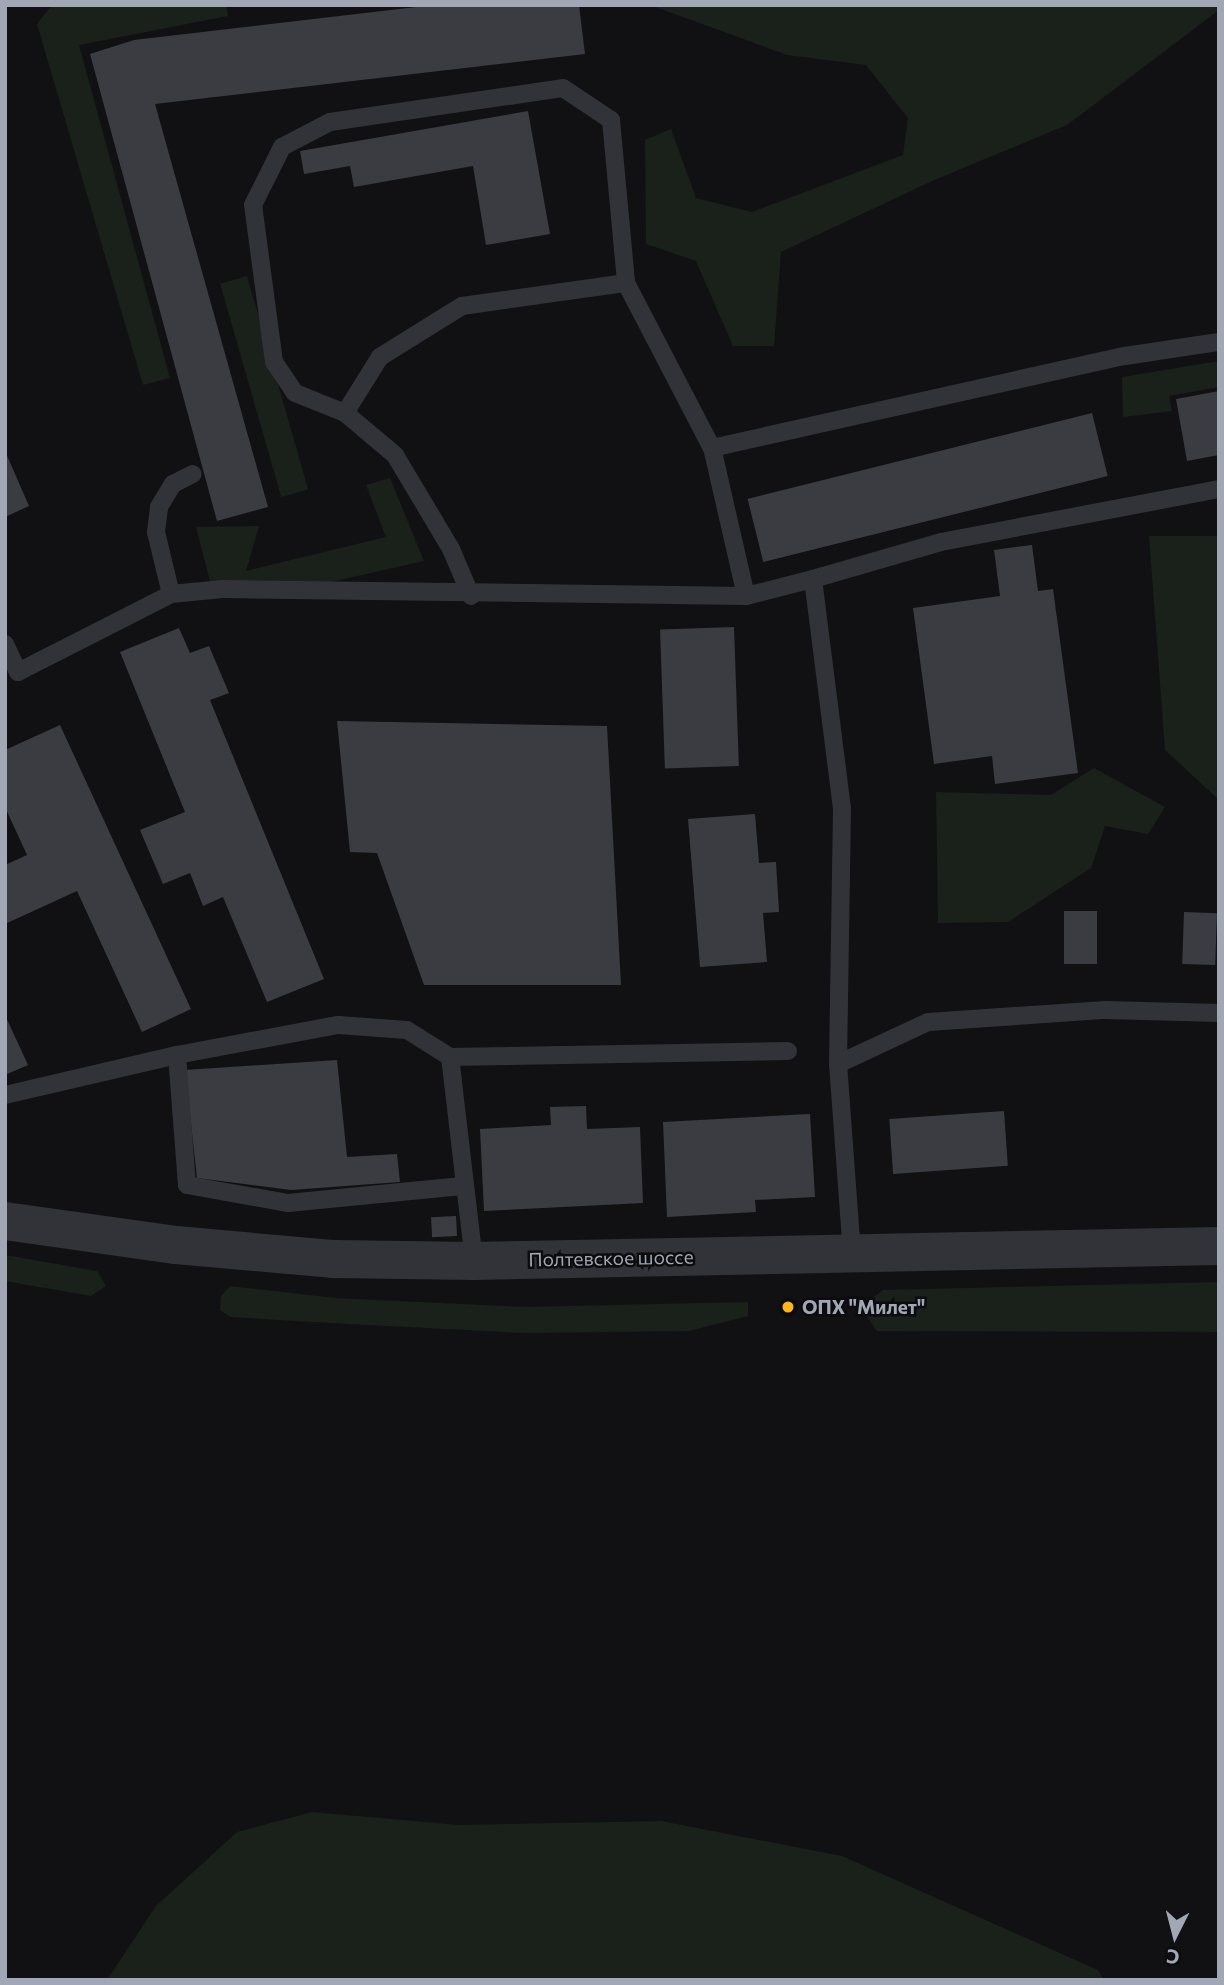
<!DOCTYPE html>
<meta charset="utf-8">
<style>
body{margin:0}
#map{position:relative;width:1224px;height:1985px;overflow:hidden;background:#111113;font-family:Commissioner,sans-serif}
div>[style]{position:absolute}
[style*='--x']{left:calc(var(--x)*1px);top:calc(var(--y)*1px);width:calc(var(--w)*1px);rotate:calc(var(--a)*1deg)}
.green>*{inset:0;background:#19211a;transform-origin:0 0}
.building>*{inset:0;background:#3a3c41;transform-origin:0 0}
.service>*{height:18px;margin:-9px;padding:0 9px;transform-origin:9px;border-radius:9px;background:#323338}
.tertiary>*{height:38px;margin:-19px;padding:0 19px;transform-origin:19px;border-radius:19px;background:#323338}
.dots>*{width:19px;height:19px;translate:-50% -50%;box-sizing:border-box;border:4px solid #0c0c0e;border-radius:50%}
span{translate:-50% -50%;white-space:nowrap;text-align:center;line-height:1.15;-webkit-text-stroke:5px #0c0c0e;paint-order:stroke}
.street-label{font-size:19px;color:#a1a7b5}
.poi-label{font-size:19px;color:#a1a7b5;font-weight:700}
.left{translate:0 -50%;text-align:left}
.frame{position:absolute;inset:0;border:7px solid #a1a7b5;pointer-events:none}
.north{position:absolute;left:1140px;top:1901px;width:70px;height:70px;-webkit-text-stroke:5px #0c0c0e;paint-order:stroke;rotate:186deg;font-size:19px;font-weight:700;line-height:28px;text-align:center;color:#a1a7b5}
.north::after{content:'';display:block;margin:auto;width:24px;height:32px;background:#a1a7b5;clip-path:polygon(50% 0,100% 100%,50% 72%,0 100%)}
</style>
<div id="map">
<div class="green">
<i style="clip-path:polygon(52px 5px,226px 5px,228px 16px,79px 45px,170px 378px,143px 385px,37px 24px)"></i>
<i style="clip-path:polygon(650px 5px,1219px 5px,1219px 10px,1067px 125px,932px 181px,781px 252px,774px 346px,733px 346px,696px 261px,646px 244px,645px 140px,671px 129px,696px 198px,752px 212px,903px 155px,908px 118px,866px 65px,787px 55px)"></i>
<i style="left:247px;top:276px;width:222px;height:28px;rotate:74deg"></i>
<i style="clip-path:polygon(1219px 361px,1219px 387px,1169px 396px,1172px 411px,1123px 417px,1122px 377px)"></i>
<i style="clip-path:polygon(390px 478px,424px 561px,313px 586px,211px 585px,196px 527px,259px 526px,246px 571px,386px 537px,366px 485px)"></i>
<i style="clip-path:polygon(1149px 536px,1219px 536px,1219px 800px,1165px 750px)"></i>
<i style="clip-path:polygon(1094px 768px,1165px 807px,1148px 834px,1105px 826px,1091px 868px,1008px 922px,938px 923px,936px 792px,1051px 795px)"></i>
<i style="clip-path:polygon(5px 1255px,97px 1271px,106px 1286px,91px 1296px,5px 1281px)"></i>
<i style="clip-path:polygon(1219px 1282px,1219px 1332px,877px 1331px,860px 1307px,883px 1290px)"></i>
<i style="clip-path:polygon(230px 1286px,335px 1298px,524px 1307px,748px 1302px,748px 1316px,689px 1331px,523px 1333px,348px 1324px,230px 1317px,220px 1310px,221px 1296px)"></i>
<i style="clip-path:polygon(312px 1812px,459px 1825px,661px 1821px,842px 1856px,1098px 1970px,1104px 1980px,107px 1980px,156px 1906px,237px 1832px)"></i>
</div>
<div class="building">
<i style="clip-path:polygon(433px 5px,579px 5px,585px 54px,155px 104px,268px 507px,217px 521px,90px 54px,134px 40px)"></i>
<i style="clip-path:polygon(528px 111px,550px 234px,486px 245px,473px 166px,354px 187px,350px 166px,304px 174px,300px 151px)"></i>
<i style="clip-path:polygon(1219px 391px,1219px 455px,1187px 461px,1176px 399px)"></i>
<i style="left:1092px;top:413px;width:65px;height:355px;rotate:76deg"></i>
<i style="clip-path:polygon(5px 451px,29px 506px,5px 517px)"></i>
<i style="clip-path:polygon(1032px 545px,1038px 591px,1053px 589px,1078px 773px,995px 784px,992px 756px,934px 764px,913px 608px,1000px 596px,994px 550px)"></i>
<i style="left:734px;top:627px;width:139px;height:74px;rotate:88deg"></i>
<i style="clip-path:polygon(179px 628px,190px 653px,209px 646px,229px 693px,210px 700px,324px 979px,267px 1002px,223px 897px,203px 906px,190px 873px,163px 884px,140px 830px,185px 812px,120px 652px)"></i>
<i style="clip-path:polygon(337px 721px,607px 726px,621px 985px,424px 985px,377px 853px,350px 852px)"></i>
<i style="clip-path:polygon(60px 725px,191px 1009px,142px 1032px,77px 891px,5px 924px,5px 865px,27px 855px,5px 807px,5px 750px)"></i>
<i style="clip-path:polygon(755px 814px,759px 863px,776px 862px,779px 912px,763px 913px,767px 962px,700px 967px,688px 819px)"></i>
<i style="left:1064px;top:911px;width:33px;height:53px"></i>
<i style="left:1184px;top:912px;width:33px;height:52px;rotate:2deg"></i>
<i style="clip-path:polygon(5px 1015px,28px 1065px,5px 1075px)"></i>
<i style="clip-path:polygon(337px 1060px,347px 1157px,397px 1154px,400px 1182px,291px 1190px,197px 1178px,185px 1070px)"></i>
<i style="clip-path:polygon(586px 1106px,587px 1129px,640px 1127px,643px 1203px,484px 1211px,480px 1129px,551px 1125px,550px 1107px)"></i>
<i style="left:1004px;top:1111px;width:55px;height:115px;rotate:86deg"></i>
<i style="clip-path:polygon(810px 1114px,815px 1197px,755px 1200px,756px 1212px,667px 1217px,663px 1122px)"></i>
<i style="left:456px;top:1216px;width:20px;height:25px;rotate:87deg"></i>
</div>
<div class="service">
<i style="--x:345;--y:413;--w:66;--a:-58"></i>
<i style="--x:380;--y:357;--w:97;--a:-31.9"></i>
<i style="--x:462;--y:306;--w:166;--a:-8"></i>
<i style="--x:813;--y:579;--w:133;--a:-16.1"></i>
<i style="--x:941;--y:542;--w:283;--a:-10.8"></i>
<i style="--x:171;--y:594;--w:64;--a:-103.6"></i>
<i style="--x:156;--y:532;--w:25;--a:-83"></i>
<i style="--x:159;--y:507;--w:27;--a:-59"></i>
<i style="--x:173;--y:484;--w:22;--a:-27"></i>
<i style="--x:471;--y:596;--w:51;--a:-113.1"></i>
<i style="--x:451;--y:549;--w:109;--a:-120.8"></i>
<i style="--x:395;--y:455;--w:65;--a:-140"></i>
<i style="--x:345;--y:413;--w:54;--a:-158.2"></i>
<i style="--x:295;--y:393;--w:37;--a:-124"></i>
<i style="--x:274;--y:362;--w:158;--a:-97.6"></i>
<i style="--x:253;--y:205;--w:65;--a:-63.4"></i>
<i style="--x:282;--y:147;--w:54;--a:-27.5"></i>
<i style="--x:330;--y:122;--w:235;--a:-8.3"></i>
<i style="--x:563;--y:88;--w:58;--a:33.7"></i>
<i style="--x:611;--y:120;--w:164;--a:84.7"></i>
<i style="--x:626;--y:283;--w:186;--a:62.5"></i>
<i style="--x:746;--y:596;--w:152;--a:-102.9"></i>
<i style="--x:712;--y:448;--w:423;--a:-12.6"></i>
<i style="--x:1125;--y:356;--w:95;--a:-8.5"></i>
<i style="--x:5;--y:644;--w:31;--a:65"></i>
<i style="--x:18;--y:672;--w:172;--a:-27"></i>
<i style="--x:171;--y:594;--w:52;--a:-5.5"></i>
<i style="--x:223;--y:589;--w:523;--a:0.77"></i>
<i style="--x:746;--y:596;--w:69;--a:-14.2"></i>
<i style="--x:813;--y:579;--w:232;--a:82.8"></i>
<i style="--x:842;--y:809;--w:255;--a:90.9"></i>
<i style="--x:177;--y:1055;--w:130;--a:85.6"></i>
<i style="--x:187;--y:1185;--w:103;--a:10.1"></i>
<i style="--x:288;--y:1203;--w:175;--a:-5.6"></i>
<i style="--x:5;--y:1095;--w:177;--a:-13.1"></i>
<i style="--x:177;--y:1055;--w:164;--a:-10.6"></i>
<i style="--x:338;--y:1025;--w:69;--a:4.1"></i>
<i style="--x:407;--y:1030;--w:51;--a:32.1"></i>
<i style="--x:852;--y:1254;--w:191;--a:-94.2"></i>
<i style="--x:838;--y:1064;--w:99;--a:-25"></i>
<i style="--x:928;--y:1022;--w:178;--a:-3.9"></i>
<i style="--x:1106;--y:1010;--w:113;--a:1.5"></i>
<i style="--x:474;--y:1261;--w:205;--a:-96.7"></i>
<i style="--x:450;--y:1057;--w:338;--a:-1"></i>
</div>
<div class="tertiary">
<i style="--x:5;--y:1221;--w:173;--a:8"></i>
<i style="--x:176;--y:1245;--w:159;--a:5.1"></i>
<i style="--x:334;--y:1259;--w:140;--a:0.8"></i>
<i style="--x:474;--y:1261;--w:745;--a:-1.15"></i>
</div>
<div class="dots">
<i style="left:788px;top:1307px;background:#ffb41d"></i>
</div>
<div class="street-label">
<span style="left:611px;top:1258px;rotate:-1deg">Полтевское шоссе</span>
</div>
<div class="poi-label">
<span class="left" style="left:802px;top:1307px">ОПХ "Милет"</span>
</div>
<div class="frame"></div>
<div class="north">С</div>
</div>
